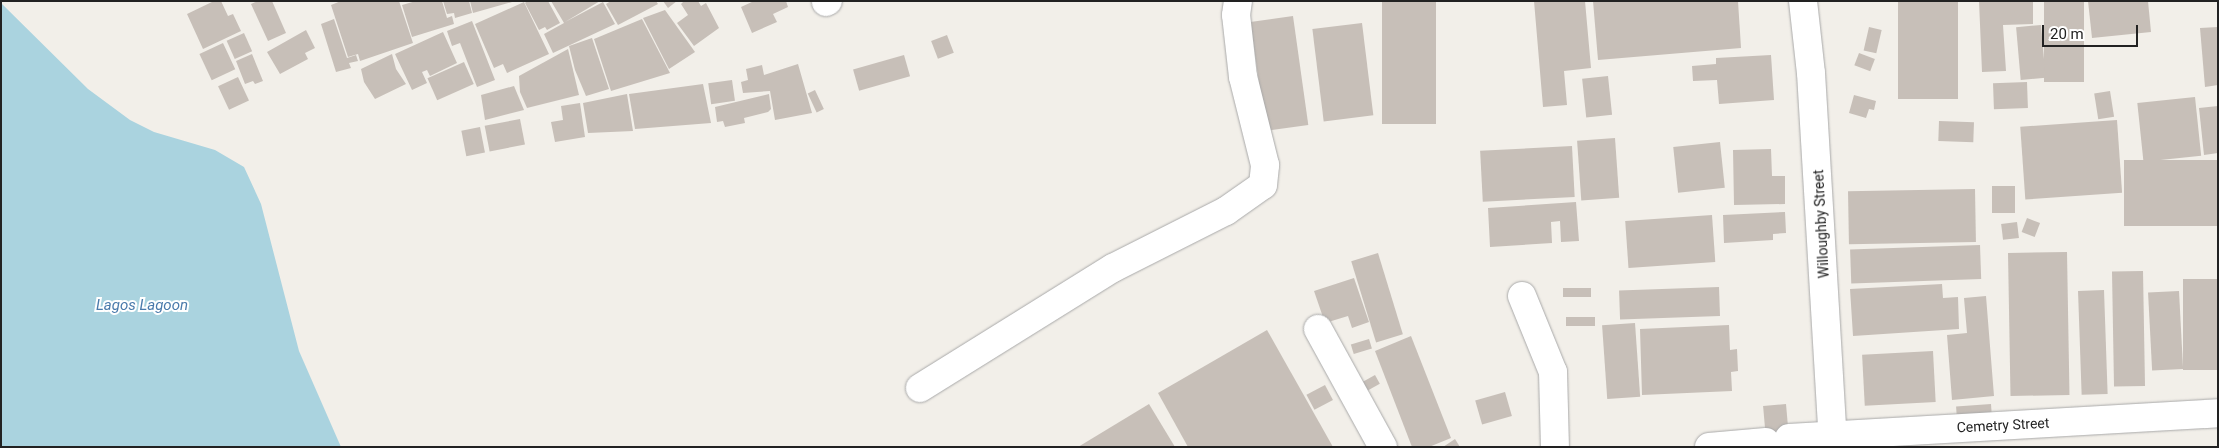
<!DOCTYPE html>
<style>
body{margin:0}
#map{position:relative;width:2219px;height:448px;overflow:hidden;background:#f2efe9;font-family:Roboto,sans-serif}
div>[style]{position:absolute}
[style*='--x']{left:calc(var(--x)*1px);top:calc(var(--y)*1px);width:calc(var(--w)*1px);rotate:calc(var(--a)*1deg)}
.water>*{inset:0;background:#aad3df}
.building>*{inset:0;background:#c7bfb8;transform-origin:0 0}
.roads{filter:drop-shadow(0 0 1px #a9a9a9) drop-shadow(0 0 1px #a9a9a9)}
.minor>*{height:28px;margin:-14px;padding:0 14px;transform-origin:14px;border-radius:14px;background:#fff}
span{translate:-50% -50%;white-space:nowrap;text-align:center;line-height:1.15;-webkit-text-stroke:4px #fff;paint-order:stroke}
.street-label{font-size:14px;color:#222}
.water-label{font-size:15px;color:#4a7aab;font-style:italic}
.frame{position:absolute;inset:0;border:2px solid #222;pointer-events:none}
.scale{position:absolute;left:2042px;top:25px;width:96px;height:22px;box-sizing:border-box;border:2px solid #222;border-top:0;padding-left:6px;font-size:15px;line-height:18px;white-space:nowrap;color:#222;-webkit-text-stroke:4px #fff;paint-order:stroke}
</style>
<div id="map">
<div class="water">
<i style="clip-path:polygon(1px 3px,88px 89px,130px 120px,154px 132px,215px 150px,244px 167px,261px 204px,299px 351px,341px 447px,1px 447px)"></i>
</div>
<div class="building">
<i style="clip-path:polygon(214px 1px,221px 1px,228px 16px,233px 14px,241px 31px,203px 49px,187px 14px)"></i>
<i style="clip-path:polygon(258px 1px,272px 1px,286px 33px,268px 41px,251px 4px)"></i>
<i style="clip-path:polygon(341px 1px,399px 1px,413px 43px,360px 61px,358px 54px,348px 57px,331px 5px)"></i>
<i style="clip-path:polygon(416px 1px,442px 1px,447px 18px,452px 16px,454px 24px,412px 37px,402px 5px)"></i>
<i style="clip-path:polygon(443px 1px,469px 1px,472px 13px,455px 18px,454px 13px,447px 14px)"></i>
<i style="clip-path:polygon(470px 1px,512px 1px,512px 2px,473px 13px)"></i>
<i style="clip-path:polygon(527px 1px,548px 1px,560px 23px,547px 30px,545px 27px,539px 30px,525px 3px)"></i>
<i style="clip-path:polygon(551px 1px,600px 1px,565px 22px,603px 2px,615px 24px,553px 53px,544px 34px,564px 23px)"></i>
<i style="clip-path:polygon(611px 1px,656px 1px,658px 4px,618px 25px,606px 4px)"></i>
<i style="clip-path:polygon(663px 1px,677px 1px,668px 8px)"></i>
<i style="clip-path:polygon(684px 1px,698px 1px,701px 6px,706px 3px,719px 28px,694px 46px,677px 23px,688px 15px,681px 4px)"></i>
<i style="clip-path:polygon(754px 1px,786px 1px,788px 7px,773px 14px,777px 22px,752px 33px,741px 7px)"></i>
<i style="left:1382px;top:1px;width:54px;height:123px"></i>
<i style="clip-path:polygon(1534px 1px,1585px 1px,1591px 68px,1564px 71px,1567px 105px,1543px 107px)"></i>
<i style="clip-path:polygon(1593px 1px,1738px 1px,1741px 48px,1598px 60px)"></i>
<i style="left:1898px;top:1px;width:60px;height:98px"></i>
<i style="clip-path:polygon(1979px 1px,2033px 1px,2033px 24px,2003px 25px,2006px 71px,1982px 72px)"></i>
<i style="left:2044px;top:1px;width:40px;height:81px"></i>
<i style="clip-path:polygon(2088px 1px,2148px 1px,2151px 32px,2092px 38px)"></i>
<i style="clip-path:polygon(524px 2px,549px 54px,507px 73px,503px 64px,494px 68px,475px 24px)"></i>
<i style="clip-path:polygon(665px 10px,695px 52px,669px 69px,643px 18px)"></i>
<i style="left:1293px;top:16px;width:110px;height:43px;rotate:82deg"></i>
<i style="clip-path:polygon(334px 19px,347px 58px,356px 55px,358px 61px,349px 63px,351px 68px,336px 72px,321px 24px)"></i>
<i style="clip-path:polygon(642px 19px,670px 73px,611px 91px,594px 39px)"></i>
<i style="clip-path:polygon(472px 21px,495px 80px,477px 87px,460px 43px,452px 46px,447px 31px)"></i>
<i style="left:1362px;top:23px;width:93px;height:50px;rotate:83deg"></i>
<i style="left:2041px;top:25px;width:53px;height:25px;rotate:85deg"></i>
<i style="left:1869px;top:27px;width:13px;height:24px;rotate:13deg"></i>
<i style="clip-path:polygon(2218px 27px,2218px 85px,2205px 87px,2200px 28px)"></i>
<i style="clip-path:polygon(306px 30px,315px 48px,305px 53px,308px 59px,280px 74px,267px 52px)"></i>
<i style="clip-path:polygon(443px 32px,457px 63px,430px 76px,427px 70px,422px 72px,427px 83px,412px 90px,395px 54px)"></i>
<i style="left:244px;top:33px;width:20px;height:19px;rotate:66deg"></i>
<i style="left:947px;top:35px;width:19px;height:17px;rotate:69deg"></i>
<i style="clip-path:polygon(592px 38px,609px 89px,586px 96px,575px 70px,569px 46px)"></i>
<i style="left:223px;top:43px;width:29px;height:26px;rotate:65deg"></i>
<i style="clip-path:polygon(568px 49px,579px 95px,527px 108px,520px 92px,519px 76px)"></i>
<i style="left:1859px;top:53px;width:17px;height:13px;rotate:21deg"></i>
<i style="clip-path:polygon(252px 54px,263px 81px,255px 84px,253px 81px,245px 84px,236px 61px)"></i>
<i style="clip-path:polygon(392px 54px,396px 69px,406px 84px,375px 99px,364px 82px,361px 69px)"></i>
<i style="left:904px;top:55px;width:22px;height:53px;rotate:74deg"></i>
<i style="clip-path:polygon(1771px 55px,1774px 100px,1719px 104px,1717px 80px,1693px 81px,1692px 66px,1716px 64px,1716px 58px)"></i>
<i style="left:464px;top:62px;width:24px;height:40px;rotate:66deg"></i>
<i style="clip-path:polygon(798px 64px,812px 113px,775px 120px,770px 91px,743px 93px,741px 82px,748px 80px,746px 69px,762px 65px,764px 75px)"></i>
<i style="left:1608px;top:76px;width:39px;height:26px;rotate:84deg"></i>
<i style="left:238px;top:77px;width:26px;height:22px;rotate:65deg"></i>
<i style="left:732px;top:80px;width:21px;height:24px;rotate:82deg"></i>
<i style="left:2027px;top:82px;width:26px;height:34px;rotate:88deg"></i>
<i style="clip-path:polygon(703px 84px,711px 123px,635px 129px,629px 94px)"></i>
<i style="clip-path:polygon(514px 86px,524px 110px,485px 120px,481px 95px)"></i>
<i style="left:815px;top:90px;width:21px;height:8px;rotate:65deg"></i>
<i style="left:2110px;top:91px;width:26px;height:16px;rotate:81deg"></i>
<i style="clip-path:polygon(627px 94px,633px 131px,588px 133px,583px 103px)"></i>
<i style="clip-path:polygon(769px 94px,771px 109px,768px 112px,744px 118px,745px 123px,725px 127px,723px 121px,717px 122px,715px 107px)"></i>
<i style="clip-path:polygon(1854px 95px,1876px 101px,1874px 110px,1869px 109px,1866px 118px,1849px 113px)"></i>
<i style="left:2195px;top:97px;width:59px;height:58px;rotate:84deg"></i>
<i style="clip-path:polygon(580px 103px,585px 137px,555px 142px,551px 122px,563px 120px,561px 106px)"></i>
<i style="clip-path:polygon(2218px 106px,2218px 153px,2204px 155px,2199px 108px)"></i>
<i style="left:520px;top:119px;width:26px;height:36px;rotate:79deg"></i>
<i style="left:2117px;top:120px;width:73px;height:97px;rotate:86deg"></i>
<i style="left:1939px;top:121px;width:35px;height:20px;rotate:2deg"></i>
<i style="left:480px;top:127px;width:26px;height:19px;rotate:79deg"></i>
<i style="left:1615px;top:138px;width:60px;height:38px;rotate:86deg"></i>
<i style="left:1720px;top:142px;width:46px;height:47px;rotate:84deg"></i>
<i style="left:1572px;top:146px;width:51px;height:92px;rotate:87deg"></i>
<i style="clip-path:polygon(1771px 149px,1772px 176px,1785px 176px,1785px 204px,1734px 205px,1733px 150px)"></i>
<i style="left:2218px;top:160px;width:66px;height:94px;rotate:90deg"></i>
<i style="left:1992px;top:186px;width:23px;height:27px"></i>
<i style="left:1975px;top:189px;width:53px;height:127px;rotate:89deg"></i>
<i style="clip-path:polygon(1576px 202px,1579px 241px,1561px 242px,1560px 221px,1551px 222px,1552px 243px,1490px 247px,1488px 208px)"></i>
<i style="clip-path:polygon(1785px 212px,1786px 233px,1773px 234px,1773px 240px,1724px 243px,1723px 215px)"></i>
<i style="left:1712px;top:215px;width:47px;height:87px;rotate:86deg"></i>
<i style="left:2027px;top:218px;width:14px;height:15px;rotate:21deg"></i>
<i style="left:2017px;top:222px;width:16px;height:16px;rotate:83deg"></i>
<i style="left:1980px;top:245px;width:34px;height:130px;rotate:88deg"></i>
<i style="left:2067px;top:252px;width:143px;height:59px;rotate:89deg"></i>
<i style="left:1378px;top:253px;width:85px;height:28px;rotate:73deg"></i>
<i style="left:2143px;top:271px;width:115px;height:31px;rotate:89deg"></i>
<i style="clip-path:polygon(1354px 278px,1369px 322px,1352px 328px,1348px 316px,1325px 323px,1314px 291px)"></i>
<i style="left:2218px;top:279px;width:91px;height:35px;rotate:90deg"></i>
<i style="clip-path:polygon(1942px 284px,1943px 298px,1958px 297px,1959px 329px,1853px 336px,1850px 289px)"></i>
<i style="left:1719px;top:287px;width:29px;height:100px;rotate:88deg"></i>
<i style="left:1591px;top:288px;width:9px;height:28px;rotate:90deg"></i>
<i style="left:2104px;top:290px;width:104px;height:26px;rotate:88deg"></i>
<i style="left:2179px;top:291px;width:78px;height:31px;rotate:87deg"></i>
<i style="clip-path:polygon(1986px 296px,1994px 396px,1952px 400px,1947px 335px,1967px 333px,1964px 298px)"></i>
<i style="left:1566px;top:317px;width:29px;height:9px"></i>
<i style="left:1635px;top:323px;width:74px;height:33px;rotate:86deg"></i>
<i style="clip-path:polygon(1729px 325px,1730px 350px,1737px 349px,1738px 371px,1731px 372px,1732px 391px,1642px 395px,1640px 329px)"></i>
<i style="clip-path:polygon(1267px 330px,1333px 447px,1188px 447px,1158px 393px)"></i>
<i style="clip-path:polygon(1411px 336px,1451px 438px,1429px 447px,1412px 447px,1375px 351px)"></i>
<i style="left:1369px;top:339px;width:10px;height:19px;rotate:73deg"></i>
<i style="left:1933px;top:351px;width:51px;height:71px;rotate:87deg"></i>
<i style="left:1375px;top:375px;width:10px;height:19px;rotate:61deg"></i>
<i style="left:1325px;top:385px;width:17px;height:21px;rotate:62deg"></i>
<i style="left:1505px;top:392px;width:25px;height:31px;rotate:74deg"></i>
<i style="clip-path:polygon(1149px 404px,1175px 447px,1078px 447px)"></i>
<i style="left:1786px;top:404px;width:43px;height:23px;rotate:85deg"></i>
<i style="left:1991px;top:404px;width:14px;height:35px;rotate:86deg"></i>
<i style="clip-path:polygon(1455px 439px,1460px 447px,1443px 447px)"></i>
</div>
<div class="roads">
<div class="minor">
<i style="--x:1803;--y:1;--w:72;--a:83.7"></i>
<i style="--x:1811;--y:73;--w:375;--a:86.6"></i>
<i style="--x:826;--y:2;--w:2;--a:-27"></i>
<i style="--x:1522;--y:296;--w:82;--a:67.8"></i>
<i style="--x:1553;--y:372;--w:75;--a:88.5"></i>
<i style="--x:1318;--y:329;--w:135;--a:61.2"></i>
<i style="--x:920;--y:388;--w:227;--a:-31.9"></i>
<i style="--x:1113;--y:268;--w:127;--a:-26.8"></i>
<i style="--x:1226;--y:211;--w:45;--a:-35.1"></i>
<i style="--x:1263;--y:185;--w:20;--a:-84"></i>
<i style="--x:1265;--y:165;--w:91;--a:-104"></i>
<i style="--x:1243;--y:77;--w:62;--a:-96.4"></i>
<i style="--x:1236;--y:15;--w:14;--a:-82"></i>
<i style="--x:1789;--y:438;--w:430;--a:-3.3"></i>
<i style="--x:1709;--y:447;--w:57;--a:-5"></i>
</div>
</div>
<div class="street-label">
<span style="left:1821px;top:224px;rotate:-93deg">Willoughby Street</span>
<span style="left:2003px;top:425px;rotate:-3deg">Cemetry Street</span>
</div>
<div class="water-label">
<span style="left:142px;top:306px">Lagos Lagoon</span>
</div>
<div class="frame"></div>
<div class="scale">20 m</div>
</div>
